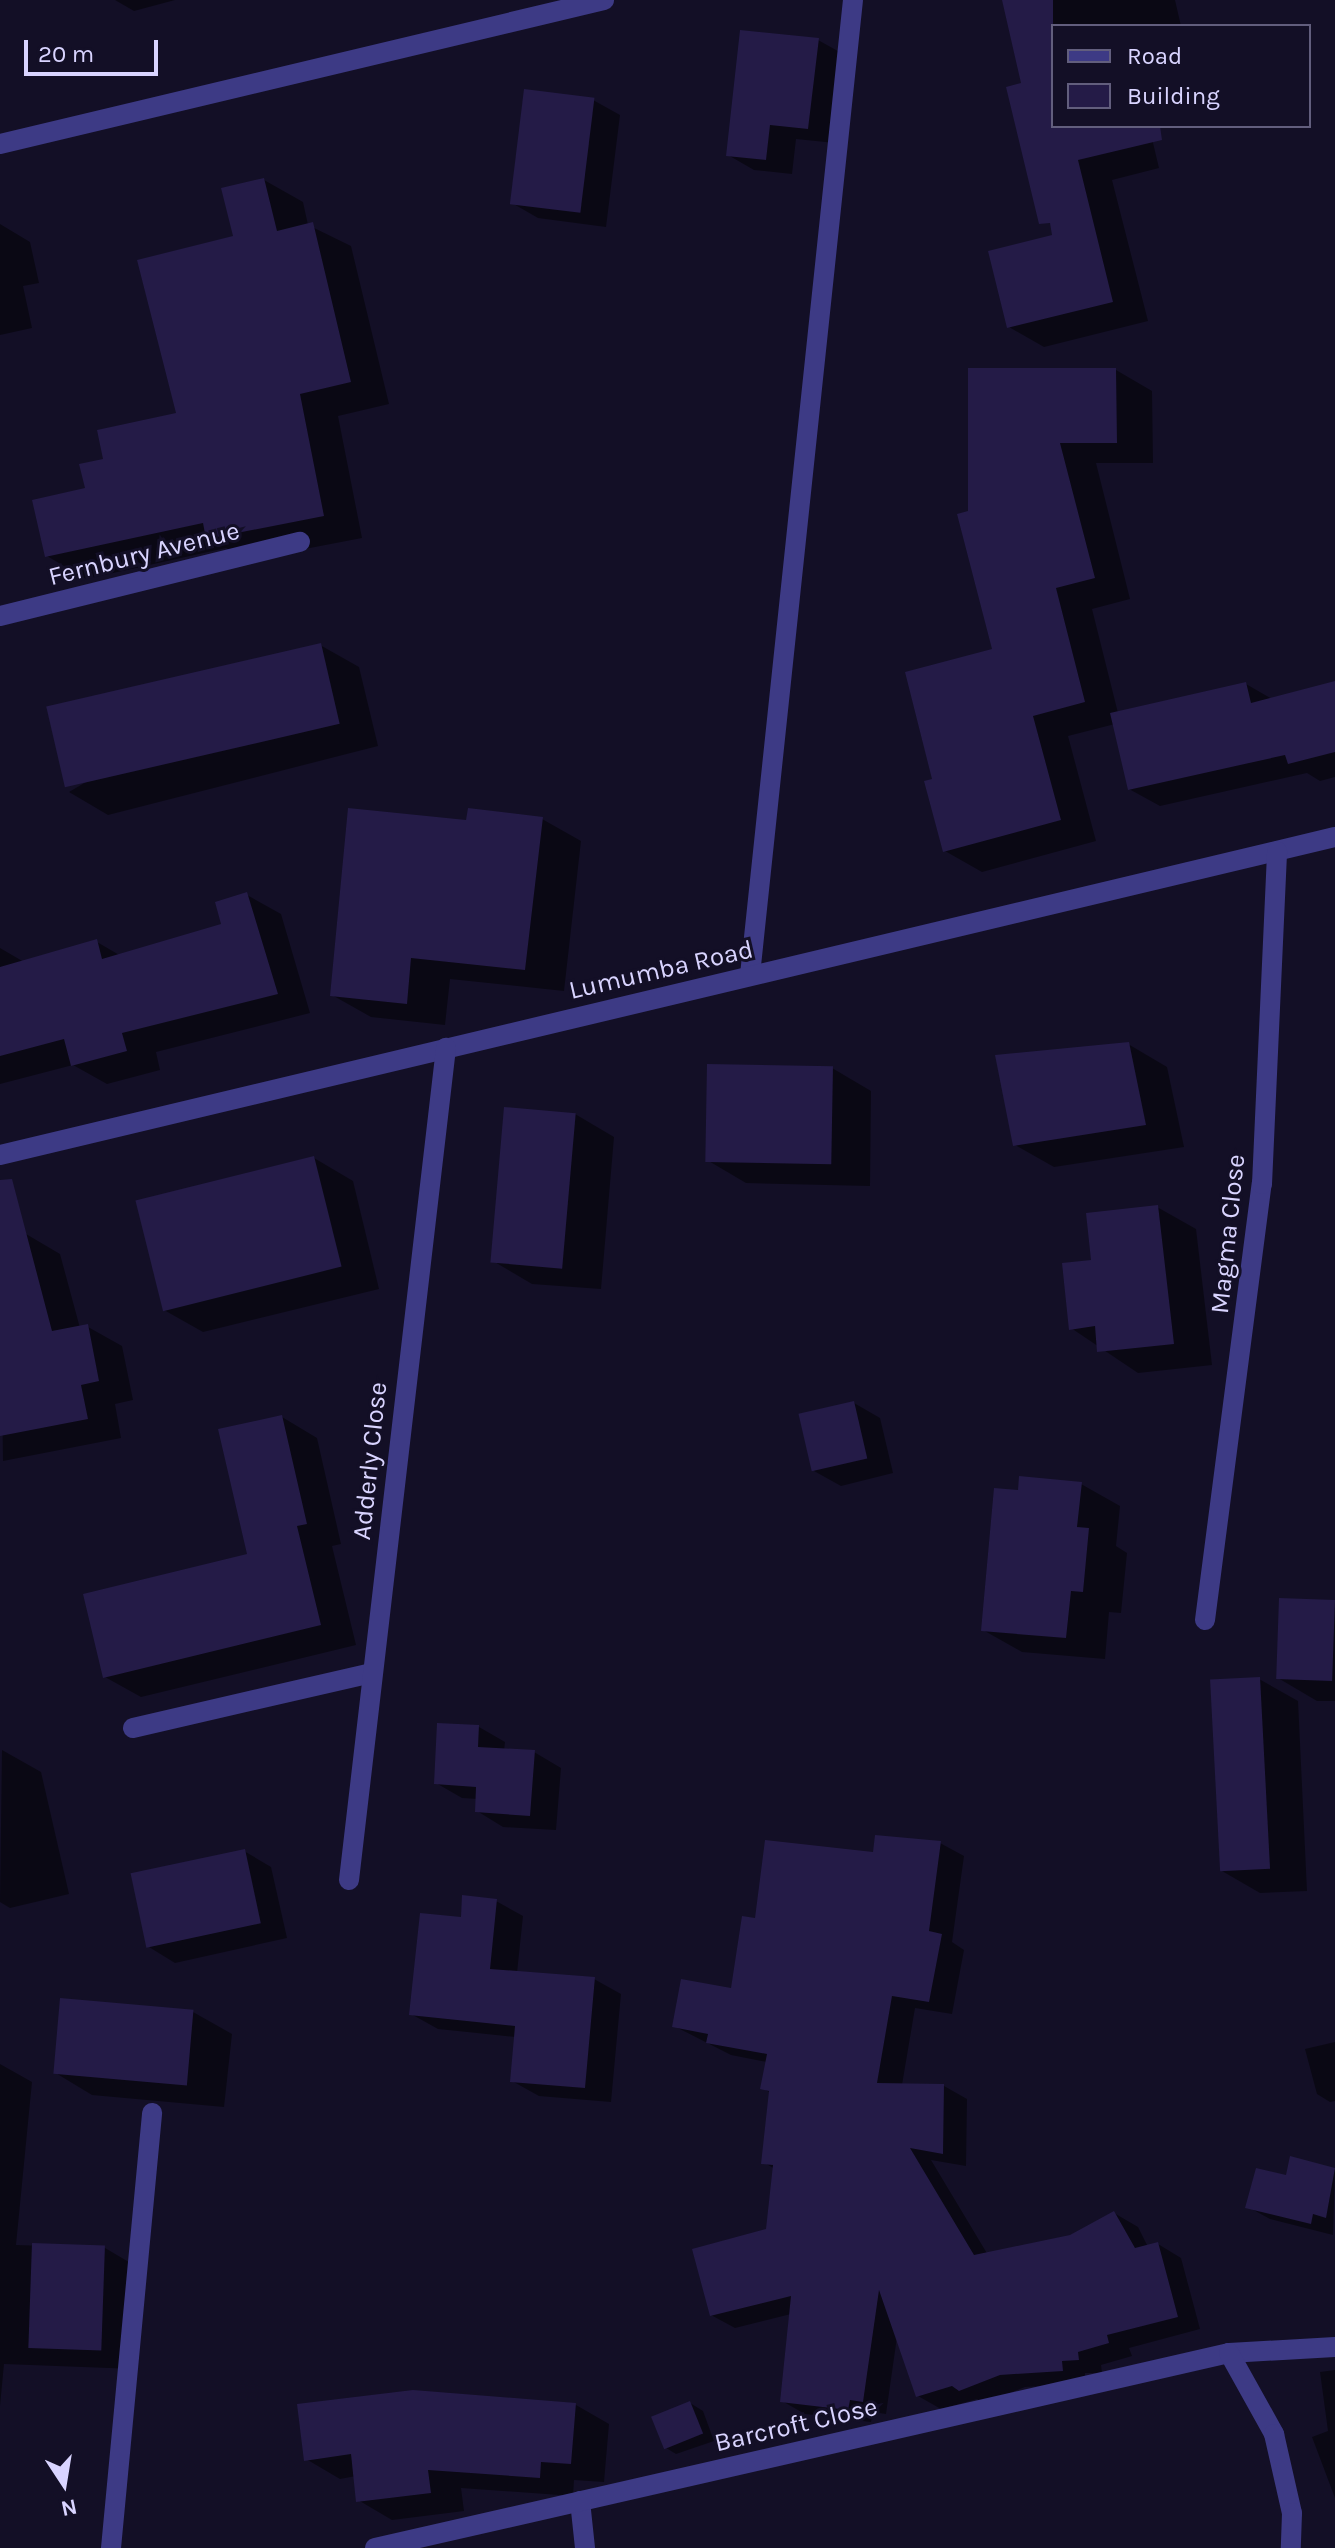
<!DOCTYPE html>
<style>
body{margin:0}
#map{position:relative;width:1335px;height:2548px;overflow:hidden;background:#130f26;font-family:Karla,sans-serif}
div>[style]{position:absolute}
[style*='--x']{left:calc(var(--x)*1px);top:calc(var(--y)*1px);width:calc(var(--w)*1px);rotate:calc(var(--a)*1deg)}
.shadow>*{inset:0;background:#0007}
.building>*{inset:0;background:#241b47;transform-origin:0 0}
.service>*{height:20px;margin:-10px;padding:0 10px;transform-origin:10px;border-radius:10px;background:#3d3a85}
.minor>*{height:20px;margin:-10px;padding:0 10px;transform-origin:10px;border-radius:10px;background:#3d3a85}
.tertiary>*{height:20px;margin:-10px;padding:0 10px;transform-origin:10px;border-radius:10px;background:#3d3a85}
span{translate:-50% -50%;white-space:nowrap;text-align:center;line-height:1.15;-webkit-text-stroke:6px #130f26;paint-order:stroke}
.street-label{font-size:26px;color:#d9d4ff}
.legend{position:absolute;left:1051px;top:24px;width:260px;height:104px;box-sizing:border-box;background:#130f26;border:2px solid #625e7d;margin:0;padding:10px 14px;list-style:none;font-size:24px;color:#d9d4ff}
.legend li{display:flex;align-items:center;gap:16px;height:40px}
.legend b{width:40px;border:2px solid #625e7d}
.north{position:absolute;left:24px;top:2444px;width:80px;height:80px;-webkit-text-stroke:6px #130f26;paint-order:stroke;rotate:168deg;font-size:22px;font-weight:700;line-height:32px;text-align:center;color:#d9d4ff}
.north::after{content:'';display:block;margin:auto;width:28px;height:36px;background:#d9d4ff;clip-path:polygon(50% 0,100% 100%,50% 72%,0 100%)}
.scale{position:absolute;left:24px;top:40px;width:134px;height:36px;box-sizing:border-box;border:4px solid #d9d4ff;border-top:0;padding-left:10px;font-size:24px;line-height:28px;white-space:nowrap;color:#d9d4ff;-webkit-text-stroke:6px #130f26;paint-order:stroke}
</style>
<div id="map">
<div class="shadow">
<i style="clip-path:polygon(115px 0,175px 0,134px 11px)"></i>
<i style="clip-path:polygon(1004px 0,1175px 0,1181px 26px,1053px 26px,1053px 126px,1149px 126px,1159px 168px,1112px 180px,1148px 321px,1044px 347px,1009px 327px,1055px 237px)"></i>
<i style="clip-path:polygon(818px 40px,845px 55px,835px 143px,796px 139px,792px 174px,754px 170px,728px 155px)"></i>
<i style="clip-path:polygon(593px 100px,620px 115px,606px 227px,538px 218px,512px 203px)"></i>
<i style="clip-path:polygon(264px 180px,303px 202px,308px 225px,351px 246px,389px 404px,338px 416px,362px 538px,247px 560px,226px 548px,86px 579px,47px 556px,105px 460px,179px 414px,235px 237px)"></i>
<i style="clip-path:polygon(0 224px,30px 242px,39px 283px,23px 286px,32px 328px,0 335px)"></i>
<i style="clip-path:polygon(1116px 370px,1152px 391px,1153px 463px,1096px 463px,1130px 599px,1092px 609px,1118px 713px,1246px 684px,1272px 699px,1335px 683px,1335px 777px,1320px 781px,1307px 773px,1160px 806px,1129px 789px,1115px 724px,1068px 736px,1096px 841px,982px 872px,945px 851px,934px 780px,994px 651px,970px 512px)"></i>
<i style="clip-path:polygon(320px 645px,359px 667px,378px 746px,108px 815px,69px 792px)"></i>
<i style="clip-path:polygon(542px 819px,581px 841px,564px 991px,450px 979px,445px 1025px,371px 1017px,332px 995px,468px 822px)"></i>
<i style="clip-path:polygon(247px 895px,281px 914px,310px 1013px,156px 1052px,160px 1070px,107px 1084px,73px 1065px,0 1084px,0 948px,24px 962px,97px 942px,121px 956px,224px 925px)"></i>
<i style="clip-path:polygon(1128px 1044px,1167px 1067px,1184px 1147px,1054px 1167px,1015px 1145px)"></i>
<i style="clip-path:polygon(832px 1068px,871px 1091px,870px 1186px,746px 1183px,707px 1160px)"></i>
<i style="clip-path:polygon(575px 1114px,614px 1137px,601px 1289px,532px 1284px,493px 1261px)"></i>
<i style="clip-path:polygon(314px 1158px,353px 1181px,379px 1289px,203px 1332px,164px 1310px)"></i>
<i style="clip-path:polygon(1157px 1207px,1196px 1229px,1212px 1365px,1138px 1373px,1071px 1328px,1093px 1262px)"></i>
<i style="clip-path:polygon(26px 1234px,60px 1254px,80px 1328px,88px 1327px,122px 1346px,133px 1400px,115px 1404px,121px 1438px,3px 1461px,0 1241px)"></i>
<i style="clip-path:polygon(854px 1403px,880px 1418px,893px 1473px,841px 1486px,814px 1471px)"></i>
<i style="clip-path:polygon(282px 1417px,317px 1438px,341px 1544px,332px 1546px,356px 1645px,141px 1697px,105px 1677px,250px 1556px)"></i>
<i style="clip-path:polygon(1081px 1484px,1120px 1506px,1116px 1546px,1127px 1553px,1121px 1613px,1109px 1612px,1105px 1659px,1022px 1652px,983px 1630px,1020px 1493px)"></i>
<i style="clip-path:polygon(1335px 1602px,1335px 1701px,1317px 1701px,1278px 1678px)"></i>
<i style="clip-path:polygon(1259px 1679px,1298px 1701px,1307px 1891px,1260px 1893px,1222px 1871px)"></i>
<i style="clip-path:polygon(479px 1727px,505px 1742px,504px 1751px,534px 1752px,561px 1768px,556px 1830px,503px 1827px,477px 1811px,478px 1799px,462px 1798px,436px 1783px)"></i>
<i style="clip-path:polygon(2px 1750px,41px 1772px,69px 1894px,10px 1908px,0 1902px)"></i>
<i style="clip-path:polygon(940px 1843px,964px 1856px,952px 1942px,964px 1950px,952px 2014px,915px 2008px,902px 2085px,944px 2086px,967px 2099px,966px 2166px,931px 2160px,988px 2255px,1070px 2237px,1114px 2213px,1138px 2227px,1148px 2247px,1158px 2244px,1181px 2258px,1200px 2329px,1129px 2348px,1132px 2356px,1101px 2365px,1102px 2373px,1085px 2373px,1085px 2383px,1025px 2387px,984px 2403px,977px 2399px,941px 2409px,918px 2396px,897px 2337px,886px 2414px,873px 2412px,871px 2422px,805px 2414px,782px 2401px,791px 2314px,735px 2328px,711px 2315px,768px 2231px,775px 2169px,763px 2162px,771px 2093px,762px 2088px,767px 2062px,731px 2055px,674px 2026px,733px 1991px,757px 1920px,875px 1855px)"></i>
<i style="clip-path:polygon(244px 1851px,271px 1867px,287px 1938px,175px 1963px,149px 1947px)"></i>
<i style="clip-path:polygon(496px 1901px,523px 1916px,517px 1973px,594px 1979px,621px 1994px,611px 2102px,539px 2096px,512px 2081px,516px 2037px,438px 2029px,411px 2014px,462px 1919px)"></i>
<i style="clip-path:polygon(193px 2012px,232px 2034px,224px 2107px,92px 2095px,54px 2072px)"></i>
<i style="clip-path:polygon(1335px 2042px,1335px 2101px,1330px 2102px,1317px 2094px,1305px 2049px)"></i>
<i style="clip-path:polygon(0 2064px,32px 2082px,16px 2245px,105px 2248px,139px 2268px,135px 2369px,4px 2364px,0 2406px)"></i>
<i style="clip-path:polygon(1291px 2159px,1335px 2170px,1333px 2235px,1270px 2219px,1248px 2207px,1288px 2178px)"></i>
<i style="clip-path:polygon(1335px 2370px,1335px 2498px,1312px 2437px,1328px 2431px,1320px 2372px)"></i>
<i style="clip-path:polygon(690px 2403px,703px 2411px,714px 2441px,676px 2454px,663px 2446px)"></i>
<i style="clip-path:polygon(576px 2405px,609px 2424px,604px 2482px,574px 2480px,573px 2496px,461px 2488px,464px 2511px,392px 2520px,358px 2500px,356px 2476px,340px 2479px,306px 2459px)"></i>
</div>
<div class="building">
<i style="clip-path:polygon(1002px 0,1053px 0,1053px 126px,1160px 126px,1162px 140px,1078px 160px,1113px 302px,1007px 328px,988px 251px,1052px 235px,1050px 223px,1039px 224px,1006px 87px,1021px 83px)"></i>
<i style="clip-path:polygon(740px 30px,819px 38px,808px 129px,770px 125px,766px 160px,726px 156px)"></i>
<i style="left:524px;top:89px;width:71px;height:116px;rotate:7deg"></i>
<i style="clip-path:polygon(264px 178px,277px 231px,313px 222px,351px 382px,300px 394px,324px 516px,206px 539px,203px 523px,45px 557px,32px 500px,85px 488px,79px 464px,103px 459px,97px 430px,176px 413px,137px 260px,233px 236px,221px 188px)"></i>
<i style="clip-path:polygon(968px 368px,1116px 368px,1117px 443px,1060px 443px,1095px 578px,1056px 588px,1085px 702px,1033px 716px,1061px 820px,943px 852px,924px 781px,932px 779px,905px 672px,992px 649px,957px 514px,968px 511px)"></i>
<i style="left:321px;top:643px;width:83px;height:282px;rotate:77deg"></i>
<i style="clip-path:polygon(1335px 681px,1335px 752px,1288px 764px,1285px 755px,1128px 790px,1110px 713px,1246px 682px,1251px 703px)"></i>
<i style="clip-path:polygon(348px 808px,466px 820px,468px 808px,543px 817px,525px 970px,411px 958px,407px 1004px,330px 996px)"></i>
<i style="clip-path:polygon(247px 892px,278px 994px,122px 1033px,127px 1051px,71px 1066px,64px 1039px,0 1056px,0 967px,97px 939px,102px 959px,221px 924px,215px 902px)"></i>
<i style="clip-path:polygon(1129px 1042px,1146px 1125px,1013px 1146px,995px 1055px)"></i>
<i style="left:707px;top:1064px;width:126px;height:98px;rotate:1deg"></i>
<i style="left:504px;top:1107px;width:72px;height:156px;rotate:5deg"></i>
<i style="left:314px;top:1156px;width:114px;height:184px;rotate:76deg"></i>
<i style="clip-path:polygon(12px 1179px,52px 1331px,88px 1324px,99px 1381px,81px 1385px,88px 1419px,0 1436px,0 1180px)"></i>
<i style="clip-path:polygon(1158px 1205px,1174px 1344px,1097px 1352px,1095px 1326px,1069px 1330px,1062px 1263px,1091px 1260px,1086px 1213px)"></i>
<i style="left:854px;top:1401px;width:59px;height:57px;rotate:77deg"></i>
<i style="clip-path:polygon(282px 1415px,307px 1524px,297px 1526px,321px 1625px,103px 1678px,83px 1594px,247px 1554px,218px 1429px)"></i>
<i style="clip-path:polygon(1019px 1476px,1082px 1482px,1077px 1527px,1089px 1528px,1083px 1592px,1071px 1591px,1066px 1638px,981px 1631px,994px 1488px,1018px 1490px)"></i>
<i style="left:1279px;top:1598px;width:56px;height:81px;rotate:2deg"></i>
<i style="left:1260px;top:1677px;width:192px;height:50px;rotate:87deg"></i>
<i style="clip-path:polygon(437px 1723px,479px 1725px,478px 1747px,535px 1750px,530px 1816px,475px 1812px,476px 1787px,434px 1784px)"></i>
<i style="clip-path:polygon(875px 1835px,941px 1841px,929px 1931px,942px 1934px,929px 2002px,892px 1996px,877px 2083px,944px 2084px,943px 2154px,910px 2148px,974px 2255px,1070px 2235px,1114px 2211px,1135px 2248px,1158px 2242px,1178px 2317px,1107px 2335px,1109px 2343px,1078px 2352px,1079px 2360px,1062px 2361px,1063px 2371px,1000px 2375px,959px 2391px,952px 2386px,916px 2397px,879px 2290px,863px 2402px,850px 2400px,848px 2410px,780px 2402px,791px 2296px,710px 2316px,692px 2249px,766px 2229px,773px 2165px,761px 2164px,769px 2091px,760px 2089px,767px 2054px,706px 2043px,708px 2034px,672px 2027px,681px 1979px,731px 1988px,742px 1916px,755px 1918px,765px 1840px,873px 1852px)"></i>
<i style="left:245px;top:1849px;width:76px;height:117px;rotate:78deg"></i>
<i style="clip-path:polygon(462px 1895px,497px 1899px,490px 1969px,595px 1977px,585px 2088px,510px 2082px,515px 2026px,409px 2015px,420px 1913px,461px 1917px)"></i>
<i style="left:60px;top:1998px;width:134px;height:76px;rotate:5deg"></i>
<i style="clip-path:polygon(1290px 2156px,1335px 2168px,1326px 2218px,1313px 2214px,1311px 2224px,1245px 2208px,1256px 2168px,1286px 2175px)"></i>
<i style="left:32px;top:2243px;width:73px;height:105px;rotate:2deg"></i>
<i style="clip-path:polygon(413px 2390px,576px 2403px,571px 2464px,541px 2462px,540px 2478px,428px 2470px,431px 2493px,356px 2502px,351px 2454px,304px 2461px,297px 2404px)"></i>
<i style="left:690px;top:2401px;width:35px;height:42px;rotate:68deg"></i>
</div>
<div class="service">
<i style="--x:133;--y:1728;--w:245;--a:-13"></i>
<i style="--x:1229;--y:2353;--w:106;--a:-3.2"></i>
</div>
<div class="minor">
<i style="--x:0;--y:616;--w:309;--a:-13.9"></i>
<i style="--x:750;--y:975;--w:980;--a:-83.97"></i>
<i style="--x:0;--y:1155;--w:1372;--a:-13.4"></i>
<i style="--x:1205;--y:1620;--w:440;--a:-82.6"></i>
<i style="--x:1262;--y:1184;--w:333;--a:-87.4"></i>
<i style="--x:349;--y:1880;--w:838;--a:-83.35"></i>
<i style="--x:580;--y:2501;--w:47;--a:83.9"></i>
<i style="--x:111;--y:2548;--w:437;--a:-84.6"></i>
<i style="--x:375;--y:2548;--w:876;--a:-12.86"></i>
<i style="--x:1229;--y:2353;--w:93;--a:60.9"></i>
<i style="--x:1274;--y:2434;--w:81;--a:77.2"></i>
<i style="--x:1292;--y:2513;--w:35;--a:92"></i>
</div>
<div class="tertiary">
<i style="--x:0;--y:144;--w:621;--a:-13.41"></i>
</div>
<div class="street-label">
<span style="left:144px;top:554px;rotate:-14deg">Fernbury Avenue</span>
<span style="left:661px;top:970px;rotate:-13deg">Lumumba Road</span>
<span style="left:1228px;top:1234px;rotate:-84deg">Magma Close</span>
<span style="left:370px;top:1461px;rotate:-84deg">Adderly Close</span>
<span style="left:796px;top:2425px;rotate:-13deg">Barcroft Close</span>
</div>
<ul class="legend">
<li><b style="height:10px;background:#3d3a85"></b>Road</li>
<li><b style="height:22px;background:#241b47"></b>Building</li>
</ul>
<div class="north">N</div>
<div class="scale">20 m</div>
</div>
